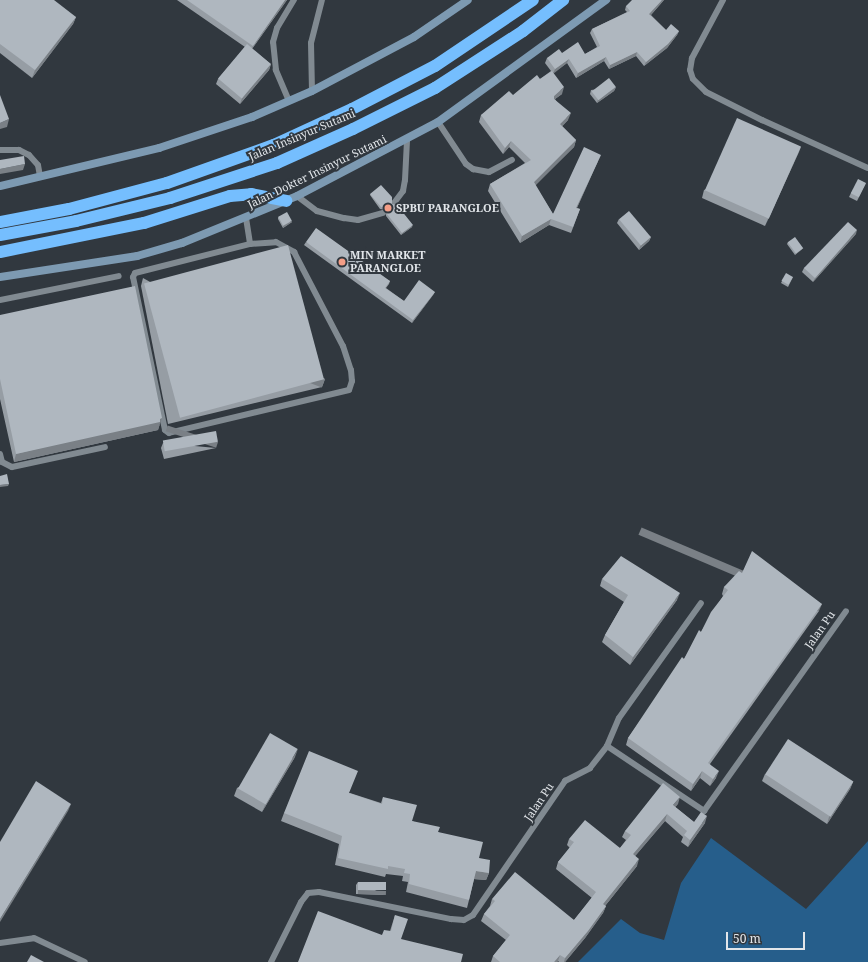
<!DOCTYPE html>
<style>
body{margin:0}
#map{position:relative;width:868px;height:962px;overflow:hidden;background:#31383f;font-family:"Noto Serif",serif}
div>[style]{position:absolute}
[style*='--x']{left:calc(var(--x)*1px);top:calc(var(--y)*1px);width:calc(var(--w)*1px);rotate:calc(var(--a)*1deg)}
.green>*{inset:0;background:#265e8b}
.lane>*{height:6px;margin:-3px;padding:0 3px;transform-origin:3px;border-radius:3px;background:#818a91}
.secondary>*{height:8px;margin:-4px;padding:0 4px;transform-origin:4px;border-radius:4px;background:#7d9ab2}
.highway>*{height:12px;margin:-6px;padding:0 6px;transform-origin:6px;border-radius:6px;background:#75befe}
.wall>*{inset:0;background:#969da4}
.shaded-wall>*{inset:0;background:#7a8086;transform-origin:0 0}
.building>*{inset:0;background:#afb7bf;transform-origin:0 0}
.dots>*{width:11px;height:11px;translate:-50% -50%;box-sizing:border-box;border:2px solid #31383f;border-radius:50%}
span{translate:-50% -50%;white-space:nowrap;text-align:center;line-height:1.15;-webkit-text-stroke:4px #31383f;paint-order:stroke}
.street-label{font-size:11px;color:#e2e6ea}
.poi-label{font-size:11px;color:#e2e6ea;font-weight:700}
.left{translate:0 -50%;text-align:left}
.scale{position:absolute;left:726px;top:932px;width:79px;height:18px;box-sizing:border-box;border:2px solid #e2e6ea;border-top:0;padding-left:5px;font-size:12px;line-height:14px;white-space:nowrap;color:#e2e6ea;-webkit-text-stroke:3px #31383f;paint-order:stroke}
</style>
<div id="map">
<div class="green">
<i style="clip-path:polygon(711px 838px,806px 909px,868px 841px,868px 962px,578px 962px,621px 919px,640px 933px,664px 940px,681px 883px)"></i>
</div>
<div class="lane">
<i style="--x:723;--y:0;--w:66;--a:118.1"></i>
<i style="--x:692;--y:58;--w:12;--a:99"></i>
<i style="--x:690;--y:70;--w:9;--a:72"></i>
<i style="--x:693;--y:79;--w:18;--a:45"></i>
<i style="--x:706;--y:92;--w:63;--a:26.6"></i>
<i style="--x:762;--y:120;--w:116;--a:24.4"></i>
<i style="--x:312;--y:91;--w:48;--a:-91.2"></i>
<i style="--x:311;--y:43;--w:44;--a:-75.7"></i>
<i style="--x:289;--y:101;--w:34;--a:-113"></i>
<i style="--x:276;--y:70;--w:28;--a:-96"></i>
<i style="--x:273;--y:42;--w:15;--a:-74"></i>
<i style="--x:277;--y:28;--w:33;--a:-59"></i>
<i style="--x:438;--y:122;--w:50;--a:56.3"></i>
<i style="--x:466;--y:164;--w:9;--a:36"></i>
<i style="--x:473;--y:169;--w:16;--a:11"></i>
<i style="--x:489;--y:172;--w:26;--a:-28"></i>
<i style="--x:0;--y:150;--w:19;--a:0"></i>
<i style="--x:19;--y:150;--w:11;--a:27"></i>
<i style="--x:29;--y:155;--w:13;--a:48"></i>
<i style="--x:38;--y:165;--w:11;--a:80"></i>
<i style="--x:297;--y:196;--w:25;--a:37"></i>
<i style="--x:317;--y:211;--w:28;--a:15"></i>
<i style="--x:344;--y:218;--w:14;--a:8"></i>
<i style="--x:358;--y:220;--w:26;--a:-16"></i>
<i style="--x:394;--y:203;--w:15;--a:-53"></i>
<i style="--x:403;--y:191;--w:11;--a:-80"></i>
<i style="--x:405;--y:180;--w:40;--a:-87.1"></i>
<i style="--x:246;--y:218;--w:26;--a:81"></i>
<i style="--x:276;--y:242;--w:21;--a:29"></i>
<i style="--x:294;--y:252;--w:106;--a:62.5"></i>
<i style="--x:343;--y:346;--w:25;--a:72"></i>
<i style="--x:351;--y:370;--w:11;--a:85"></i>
<i style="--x:352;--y:381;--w:9;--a:108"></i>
<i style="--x:349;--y:390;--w:185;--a:166.6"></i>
<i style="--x:169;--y:433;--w:5;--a:-143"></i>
<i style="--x:165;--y:430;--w:156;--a:-101.8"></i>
<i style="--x:133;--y:277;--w:4;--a:-63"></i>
<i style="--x:135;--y:273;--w:119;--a:-14.2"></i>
<i style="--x:250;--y:244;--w:26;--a:-4"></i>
<i style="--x:0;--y:300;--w:121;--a:-11.4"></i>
<i style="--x:0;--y:454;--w:8;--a:76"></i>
<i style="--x:2;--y:462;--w:11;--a:27"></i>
<i style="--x:12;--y:467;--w:95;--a:-12.1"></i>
<i style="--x:607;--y:746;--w:30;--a:-67"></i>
<i style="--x:619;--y:718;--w:141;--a:-54.5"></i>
<i style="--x:0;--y:943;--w:34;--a:-8"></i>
<i style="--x:34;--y:938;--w:56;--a:25.2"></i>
<i style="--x:271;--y:962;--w:67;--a:-63.4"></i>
<i style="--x:301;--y:902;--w:11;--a:-52"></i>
<i style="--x:308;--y:893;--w:11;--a:-5"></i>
<i style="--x:319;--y:892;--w:135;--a:11.6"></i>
<i style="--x:451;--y:919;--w:13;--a:4"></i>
<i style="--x:464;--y:920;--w:10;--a:-29"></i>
<i style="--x:473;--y:915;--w:163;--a:-55.5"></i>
<i style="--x:565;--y:781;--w:28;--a:-27"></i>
<i style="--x:590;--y:768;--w:28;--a:-52"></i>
<i style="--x:607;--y:746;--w:117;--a:33.8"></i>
<i style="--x:704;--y:811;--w:245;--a:-54.6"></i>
</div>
<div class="secondary">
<i style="--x:0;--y:186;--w:163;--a:-13.4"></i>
<i style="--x:159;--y:148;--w:98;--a:-18.4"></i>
<i style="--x:252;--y:117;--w:65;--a:-23.4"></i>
<i style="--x:312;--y:91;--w:115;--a:-27.9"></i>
<i style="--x:414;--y:37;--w:65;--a:-34.4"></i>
<i style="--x:0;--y:277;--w:139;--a:-8.7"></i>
<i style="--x:137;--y:256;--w:47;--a:-16.1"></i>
<i style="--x:182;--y:243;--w:124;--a:-22.2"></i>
<i style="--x:297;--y:196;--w:159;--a:-27.7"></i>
<i style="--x:438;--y:122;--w:208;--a:-36"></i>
</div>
<div class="highway">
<i style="--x:0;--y:222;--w:70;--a:-10.7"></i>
<i style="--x:69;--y:209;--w:101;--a:-14.9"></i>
<i style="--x:167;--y:183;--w:114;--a:-19.6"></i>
<i style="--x:274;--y:145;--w:86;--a:-24.8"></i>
<i style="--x:352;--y:109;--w:93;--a:-27.4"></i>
<i style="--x:435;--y:66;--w:118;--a:-34"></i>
<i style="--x:0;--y:235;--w:77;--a:-10.4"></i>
<i style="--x:76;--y:221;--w:97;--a:-13.7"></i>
<i style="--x:170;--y:198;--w:113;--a:-18.1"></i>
<i style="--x:277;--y:163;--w:83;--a:-24.1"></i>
<i style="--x:353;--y:129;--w:92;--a:-26.6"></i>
<i style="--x:435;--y:88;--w:105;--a:-32.9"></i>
<i style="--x:523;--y:31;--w:51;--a:-37.8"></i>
<i style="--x:0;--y:252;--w:147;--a:-11.4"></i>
<i style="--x:144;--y:223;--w:90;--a:-17.4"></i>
<i style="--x:230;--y:196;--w:21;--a:-5"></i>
<i style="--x:251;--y:194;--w:36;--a:11"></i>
</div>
<div class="wall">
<i style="clip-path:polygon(0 0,76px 17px,73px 24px,32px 78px,0 53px)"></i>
<i style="clip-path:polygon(177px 0,287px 0,252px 49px,271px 64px,269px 70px,240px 104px,216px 84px,218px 79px,245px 47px)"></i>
<i style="clip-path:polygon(664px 0,651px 15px,666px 30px,679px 31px,677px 35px,667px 48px,644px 66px,636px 56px,609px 69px,604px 61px,576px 78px,567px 63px,553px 73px,562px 94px,555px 99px,568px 120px,562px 126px,576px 140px,574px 147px,535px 185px,553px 214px,598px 161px,577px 208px,580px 209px,571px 233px,549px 225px,520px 243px,488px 191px,490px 184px,525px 163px,509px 147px,503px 154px,479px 122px,481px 115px,540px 79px,551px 71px,545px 63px,547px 58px,562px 53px,585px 54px,597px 47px,590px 33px,592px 29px,627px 12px,625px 10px,626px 6px)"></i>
<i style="clip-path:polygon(616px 87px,614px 91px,597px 103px,590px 94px,591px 90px)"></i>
<i style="clip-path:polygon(801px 147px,798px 154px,765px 226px,702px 198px,704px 190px)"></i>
<i style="clip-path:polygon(866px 183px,857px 201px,849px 197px,851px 193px)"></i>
<i style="clip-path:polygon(370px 194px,392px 204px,412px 227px,401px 235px,386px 216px,386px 210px,380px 209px,370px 195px)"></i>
<i style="clip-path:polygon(278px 217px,292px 222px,283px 228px,278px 219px)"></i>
<i style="clip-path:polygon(619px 219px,651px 237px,649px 241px,639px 250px,617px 223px)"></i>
<i style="clip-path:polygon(856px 234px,813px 282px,802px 272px,804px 268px)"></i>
<i style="clip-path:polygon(306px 242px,390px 281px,389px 284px,386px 288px,404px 301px,435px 292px,433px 295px,412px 323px,304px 245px)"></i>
<i style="clip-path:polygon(788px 242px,802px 249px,795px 255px,787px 244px)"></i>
<i style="clip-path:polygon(793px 277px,788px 287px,781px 283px,782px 281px)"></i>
<i style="clip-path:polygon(143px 278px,325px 379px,322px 387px,168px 424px,141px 286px)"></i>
<i style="clip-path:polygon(0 315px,160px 426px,159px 426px,158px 430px,14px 462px,0 399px)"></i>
<i style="clip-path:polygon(163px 443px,216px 448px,164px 459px,161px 448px)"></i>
<i style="clip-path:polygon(742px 573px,819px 611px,710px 764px,716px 778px,710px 786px,700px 778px,691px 791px,626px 745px,628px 738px,684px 659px,701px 632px,723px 596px,722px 594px,724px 587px)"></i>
<i style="clip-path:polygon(602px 579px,677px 600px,630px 665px,602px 642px,605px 635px,624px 602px,600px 586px)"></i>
<i style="clip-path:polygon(295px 757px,262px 812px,234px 796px,237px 788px)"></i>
<i style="clip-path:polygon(765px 774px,853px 782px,850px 789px,827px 824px,762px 781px)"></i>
<i style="clip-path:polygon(350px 793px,381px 803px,383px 797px,412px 821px,438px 832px,479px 858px,489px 873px,486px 880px,474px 879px,469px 900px,467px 908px,406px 892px,408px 882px,402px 881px,403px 876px,386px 874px,385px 877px,335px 865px,339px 844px,281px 821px,284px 813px)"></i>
<i style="clip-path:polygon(678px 804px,675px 807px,694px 822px,705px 823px,688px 847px,681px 842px,683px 837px,665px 821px,635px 856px,637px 866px,605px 906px,606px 906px,603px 913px,585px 938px,565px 962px,559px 962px,558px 961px,557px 962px,491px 962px,493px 956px,506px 940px,481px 921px,484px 914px,490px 906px,492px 899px,574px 920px,592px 898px,556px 869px,558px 862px,570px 848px,567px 845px,569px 839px,620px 848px,626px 840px,622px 837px,625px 831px)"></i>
<i style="clip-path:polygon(358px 882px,385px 895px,356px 894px,356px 885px)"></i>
<i style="clip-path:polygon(395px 915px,401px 939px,382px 935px,390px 931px)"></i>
</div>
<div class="shaded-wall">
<i style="clip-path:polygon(285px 0,287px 0,250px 51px,253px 46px)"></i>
<i style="clip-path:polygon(662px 0,664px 0,648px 18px,649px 14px)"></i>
<i style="clip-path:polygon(76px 17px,73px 24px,32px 78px,35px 70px)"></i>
<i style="clip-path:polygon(679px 31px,677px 35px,667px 48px,644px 66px,646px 62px)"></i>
<i style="clip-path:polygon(637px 52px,636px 56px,609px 69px,610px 65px)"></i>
<i style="clip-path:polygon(606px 57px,604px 61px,576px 78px,578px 73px)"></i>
<i style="clip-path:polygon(569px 59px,567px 63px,553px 74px,555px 69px)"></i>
<i style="clip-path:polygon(271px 64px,269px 70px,240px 104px,242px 98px)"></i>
<i style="clip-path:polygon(564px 87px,562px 94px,551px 102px,554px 96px)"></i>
<i style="clip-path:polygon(616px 87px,614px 91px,597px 103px,598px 99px)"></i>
<i style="clip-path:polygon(571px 113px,568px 120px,558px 131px,560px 124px)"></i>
<i style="clip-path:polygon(9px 119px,7px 127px,0 129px,0 123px)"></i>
<i style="clip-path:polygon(576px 140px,574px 147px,532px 189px,534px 182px)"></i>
<i style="clip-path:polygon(511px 141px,509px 147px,503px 154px,505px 148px)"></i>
<i style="clip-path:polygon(801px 147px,798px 154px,765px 226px,768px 219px)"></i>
<i style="clip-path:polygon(601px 155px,598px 161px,574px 214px,576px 208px)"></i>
<i style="clip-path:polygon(25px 164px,23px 170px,0 174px,0 169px)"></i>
<i style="clip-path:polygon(551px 219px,549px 225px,520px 243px,522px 236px)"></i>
<i style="clip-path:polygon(292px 221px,292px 222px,283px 228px,283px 226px)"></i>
<i style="clip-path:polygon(413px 225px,412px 227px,401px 235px,402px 233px)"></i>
<i style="clip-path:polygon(857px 230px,856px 234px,813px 282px,815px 278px)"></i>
<i style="clip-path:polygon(651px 237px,649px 241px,639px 250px,640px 246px)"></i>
<i style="clip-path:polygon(803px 248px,802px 249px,795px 255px,796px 253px)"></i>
<i style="clip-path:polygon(435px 292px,433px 295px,412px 323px,413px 320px)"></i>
<i style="left:325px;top:379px;width:9px;height:158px;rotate:111deg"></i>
<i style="clip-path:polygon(162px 418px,158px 430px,14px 462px,16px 454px)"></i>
<i style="left:218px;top:442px;width:6px;height:53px;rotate:108deg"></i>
<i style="clip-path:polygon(9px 484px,8px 486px,0 487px,0 485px)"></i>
<i style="clip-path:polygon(680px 593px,677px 600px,630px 665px,633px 657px)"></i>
<i style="left:822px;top:604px;width:8px;height:196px;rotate:113deg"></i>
<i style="clip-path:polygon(298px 749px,295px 757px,262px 812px,265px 805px)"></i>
<i style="clip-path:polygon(702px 771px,700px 778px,691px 791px,693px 784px)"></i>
<i style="clip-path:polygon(719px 771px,716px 778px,710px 786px,713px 779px)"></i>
<i style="clip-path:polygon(853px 782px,850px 789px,827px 824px,829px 817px)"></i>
<i style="clip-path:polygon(680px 797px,678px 804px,670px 812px,673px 805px)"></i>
<i style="clip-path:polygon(71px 804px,68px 811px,0 922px,0 919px)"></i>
<i style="clip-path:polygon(667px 814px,665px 821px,631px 861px,633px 854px)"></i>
<i style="clip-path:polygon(707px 816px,705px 823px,688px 847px,690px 840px)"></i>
<i style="clip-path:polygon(639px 859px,637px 866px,601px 911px,603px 904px)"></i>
<i style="clip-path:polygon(476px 871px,489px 873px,486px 880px,473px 879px)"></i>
<i style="left:358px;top:890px;width:28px;height:4px;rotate:2deg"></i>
<i style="clip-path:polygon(606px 906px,603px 913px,585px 938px,565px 962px,564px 962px,565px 958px)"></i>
<i style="clip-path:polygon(560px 955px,558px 961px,557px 962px,554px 962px)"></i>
</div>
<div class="building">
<i style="clip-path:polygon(0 0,54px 0,76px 17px,35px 70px,0 44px)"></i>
<i style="clip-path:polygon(187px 0,285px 0,253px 46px)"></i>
<i style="clip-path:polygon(632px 0,662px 0,649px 14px,666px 30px,671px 24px,679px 31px,668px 44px,646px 62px,637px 52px,610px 65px,606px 57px,578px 73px,569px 59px,555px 69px,547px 58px,559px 49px,562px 53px,578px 42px,585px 54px,600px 46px,592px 29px,630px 11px,626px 6px)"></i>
<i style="left:247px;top:44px;width:31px;height:45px;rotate:40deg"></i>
<i style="clip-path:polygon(552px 71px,564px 87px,554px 96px,554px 99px,571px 113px,560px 124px,576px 140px,534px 182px,553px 214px,584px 147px,601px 155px,576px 208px,580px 209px,573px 227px,551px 219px,522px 236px,490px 184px,531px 160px,511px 141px,505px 148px,481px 115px,509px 91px,513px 95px,537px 75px,540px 79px)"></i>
<i style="left:609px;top:78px;width:11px;height:22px;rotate:52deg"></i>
<i style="clip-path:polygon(0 95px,9px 119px,0 123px)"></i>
<i style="left:737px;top:118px;width:70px;height:79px;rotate:24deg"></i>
<i style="clip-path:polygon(24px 156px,25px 164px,0 169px,0 160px)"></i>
<i style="left:858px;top:179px;width:9px;height:16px;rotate:27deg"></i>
<i style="clip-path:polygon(381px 185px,392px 197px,392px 204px,397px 205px,413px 225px,402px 233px,387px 214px,387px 208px,381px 207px,370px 194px)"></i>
<i style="left:629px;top:211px;width:34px;height:13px;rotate:50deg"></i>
<i style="left:287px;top:212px;width:10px;height:10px;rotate:61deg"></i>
<i style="clip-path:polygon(848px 222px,857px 230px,815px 278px,804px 268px)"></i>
<i style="clip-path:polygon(316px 228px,390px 281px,385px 288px,404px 301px,419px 280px,435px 292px,413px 320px,306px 242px)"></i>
<i style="left:795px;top:237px;width:14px;height:9px;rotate:54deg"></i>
<i style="left:288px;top:245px;width:139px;height:149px;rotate:75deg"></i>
<i style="left:786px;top:273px;width:8px;height:9px;rotate:30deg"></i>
<i style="clip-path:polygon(135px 286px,162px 418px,160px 419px,160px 422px,16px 454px,0 379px,0 315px)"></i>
<i style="left:216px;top:431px;width:11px;height:54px;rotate:80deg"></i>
<i style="clip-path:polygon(7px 474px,9px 484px,0 485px,0 476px)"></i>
<i style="clip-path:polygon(752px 551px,822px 604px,708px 763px,719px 771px,713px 779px,702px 771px,693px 784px,628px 738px,682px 657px,684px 659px,699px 630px,701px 632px,711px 612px,728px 590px,724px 587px,739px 571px,742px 573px)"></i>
<i style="clip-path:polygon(621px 556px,680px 593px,633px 657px,605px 635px,628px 595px,602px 579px)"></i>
<i style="left:270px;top:733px;width:32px;height:64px;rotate:30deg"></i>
<i style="left:788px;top:739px;width:78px;height:42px;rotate:33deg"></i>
<i style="clip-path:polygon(309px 751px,358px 771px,349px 793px,382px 804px,383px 797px,417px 805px,412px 821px,440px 827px,438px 832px,483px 842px,479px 858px,490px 860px,489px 873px,476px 871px,469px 900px,409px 884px,410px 874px,404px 873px,405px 869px,388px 866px,388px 869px,338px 858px,342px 836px,284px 813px)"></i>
<i style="clip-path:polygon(36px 781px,71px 804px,0 919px,0 842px)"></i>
<i style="clip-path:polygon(663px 783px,680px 797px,673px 805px,694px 822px,701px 812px,707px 816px,690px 840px,684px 835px,687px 831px,667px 814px,633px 854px,639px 859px,603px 904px,606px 906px,588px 931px,565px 958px,560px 955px,554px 962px,500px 962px,493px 956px,510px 935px,484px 914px,495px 901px,492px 899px,515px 872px,574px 920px,596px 892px,558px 862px,574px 842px,569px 839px,585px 820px,620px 848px,631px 835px,625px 831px)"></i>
<i style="left:358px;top:882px;width:28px;height:8px"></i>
<i style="clip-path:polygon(318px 911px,382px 935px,384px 930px,391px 931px,395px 915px,408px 919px,401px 939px,463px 954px,461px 962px,298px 962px)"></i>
<i style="clip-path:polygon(31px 955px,44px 962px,27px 962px)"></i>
</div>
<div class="dots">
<i style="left:388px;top:208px;background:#f49e87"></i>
<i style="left:342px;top:262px;background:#f49e87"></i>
</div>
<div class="street-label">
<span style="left:302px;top:135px;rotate:-23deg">Jalan Insinyur Sutami</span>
<span style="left:317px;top:172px;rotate:-26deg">Jalan Dokter Insinyur Sutami</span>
<span style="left:820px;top:630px;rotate:-55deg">Jalan Pu</span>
<span style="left:539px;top:802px;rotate:-56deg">Jalan Pu</span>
</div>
<div class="poi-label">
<span class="left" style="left:396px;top:208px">SPBU PARANGLOE</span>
<span class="left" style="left:350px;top:262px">MIN MARKET<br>PARANGLOE</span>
</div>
<div class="scale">50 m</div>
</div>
